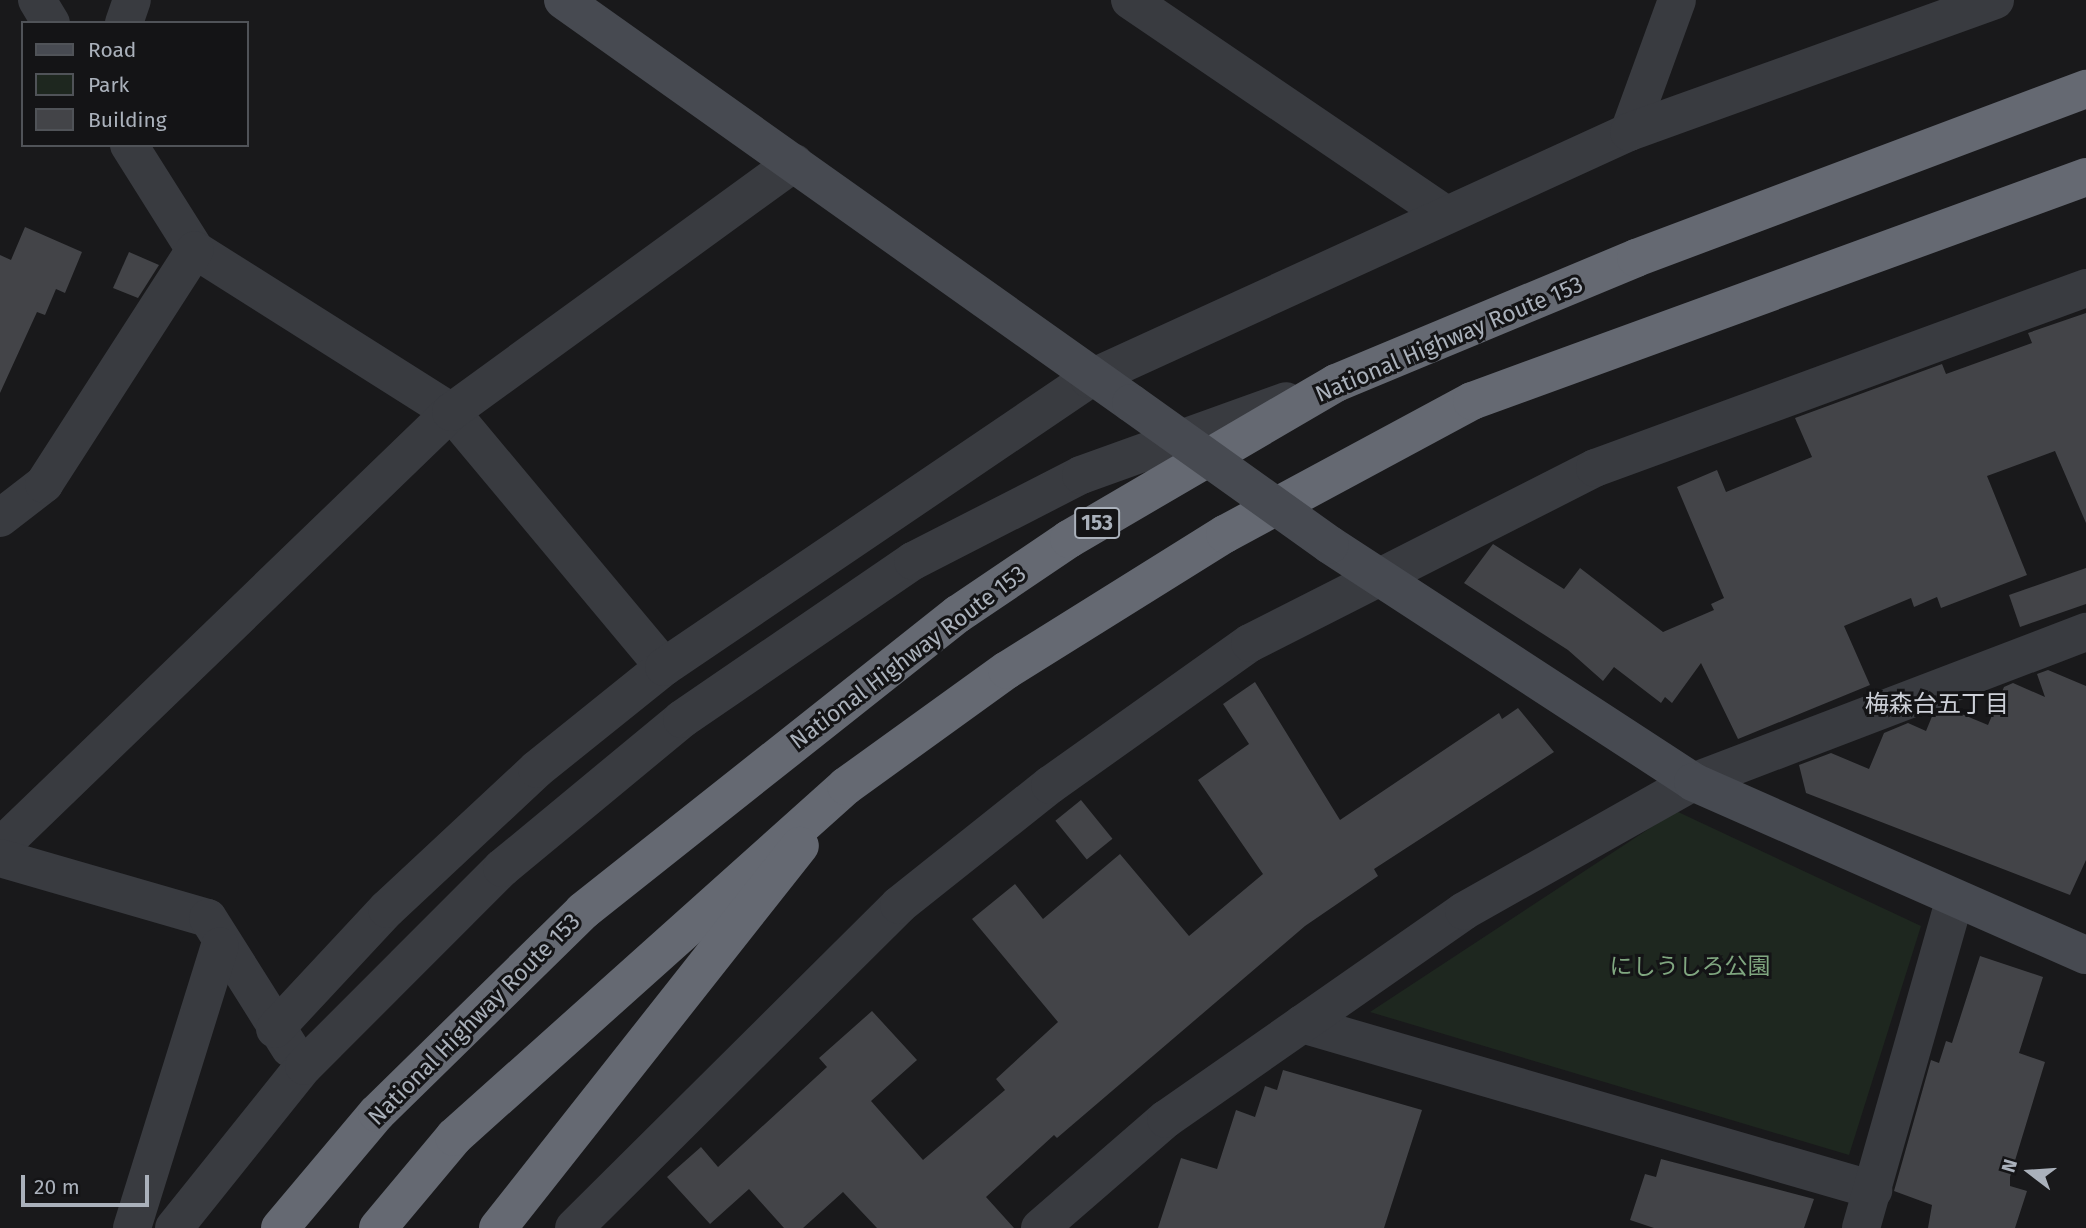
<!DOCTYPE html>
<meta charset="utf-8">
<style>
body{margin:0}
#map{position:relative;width:2086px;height:1228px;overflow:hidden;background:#19191b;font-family:"Fira Sans","Noto Sans JP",sans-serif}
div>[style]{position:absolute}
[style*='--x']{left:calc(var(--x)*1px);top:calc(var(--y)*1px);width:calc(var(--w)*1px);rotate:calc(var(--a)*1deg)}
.green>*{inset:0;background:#1e271f}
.building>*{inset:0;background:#434448;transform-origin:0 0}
.street>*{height:38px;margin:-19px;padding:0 19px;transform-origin:19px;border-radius:19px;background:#393b40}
.secondary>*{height:38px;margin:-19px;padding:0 19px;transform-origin:19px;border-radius:19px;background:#474a51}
.highway>*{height:38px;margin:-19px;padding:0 19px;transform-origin:19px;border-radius:19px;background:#656972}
.secondary-bridge>*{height:38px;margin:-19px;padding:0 19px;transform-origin:19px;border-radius:19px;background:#474a51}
span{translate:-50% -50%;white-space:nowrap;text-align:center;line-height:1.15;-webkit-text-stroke:6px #141416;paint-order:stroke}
.shield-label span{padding:2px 5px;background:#141416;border:2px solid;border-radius:5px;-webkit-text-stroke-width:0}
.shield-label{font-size:21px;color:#aab1bb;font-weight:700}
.street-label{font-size:23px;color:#aab1bb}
.park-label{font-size:23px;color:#80a780}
.neighbourhood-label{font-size:24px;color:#cccfd7}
.legend{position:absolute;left:21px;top:21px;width:228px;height:126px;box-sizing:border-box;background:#141416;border:2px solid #505358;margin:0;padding:9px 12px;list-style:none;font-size:21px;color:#aab1bb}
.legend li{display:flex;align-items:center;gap:14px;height:35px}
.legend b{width:35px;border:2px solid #505358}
.north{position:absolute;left:1995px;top:1137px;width:70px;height:70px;-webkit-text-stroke:5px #141416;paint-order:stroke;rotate:287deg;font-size:19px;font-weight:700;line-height:28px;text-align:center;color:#aab1bb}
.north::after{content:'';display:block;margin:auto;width:24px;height:32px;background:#aab1bb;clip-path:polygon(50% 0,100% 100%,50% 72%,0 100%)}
.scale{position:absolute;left:21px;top:1175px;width:128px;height:32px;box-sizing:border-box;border:4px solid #aab1bb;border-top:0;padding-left:9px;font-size:21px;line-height:24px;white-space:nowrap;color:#aab1bb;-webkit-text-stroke:5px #141416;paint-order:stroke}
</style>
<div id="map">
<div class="green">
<i style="clip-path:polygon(1676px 811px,1921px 926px,1849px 1155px,1370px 1012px)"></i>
</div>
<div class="building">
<i style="clip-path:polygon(25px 227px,82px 252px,65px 293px,56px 289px,45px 315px,37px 312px,0 393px,0 255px,11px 260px)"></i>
<i style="clip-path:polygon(129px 252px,159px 265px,138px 298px,113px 288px)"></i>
<i style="clip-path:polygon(2086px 313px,2086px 523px,2055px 451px,1987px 476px,2027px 575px,1941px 608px,1937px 597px,1914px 607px,1911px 598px,1844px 626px,1870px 685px,1738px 739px,1701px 663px,1672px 703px,1665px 697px,1661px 703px,1614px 667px,1603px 681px,1568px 650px,1464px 583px,1493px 544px,1564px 589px,1580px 568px,1663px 632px,1714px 610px,1711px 604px,1724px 598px,1677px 487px,1717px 470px,1726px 492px,1812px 457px,1795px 418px,1942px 364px,1946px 374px,2032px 343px,2028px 333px)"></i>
<i style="clip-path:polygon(2086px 568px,2086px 604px,2020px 627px,2009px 595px)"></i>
<i style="clip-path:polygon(2048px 670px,2086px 686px,2086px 860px,2070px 895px,1806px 793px,1799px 765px,1831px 753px,1869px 769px,1884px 733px,1908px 723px,1926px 731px,1933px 714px,1947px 708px,1988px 725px,2004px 687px,2013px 683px,2045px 697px,2037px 674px)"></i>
<i style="clip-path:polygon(1255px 682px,1340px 820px,1499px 713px,1502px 719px,1518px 708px,1554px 752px,1374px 869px,1378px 876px,1305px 926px,1057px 1138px,1054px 1135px,986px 1197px,1014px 1228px,877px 1228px,843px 1192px,803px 1228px,784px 1228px,749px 1189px,710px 1224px,667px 1177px,701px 1147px,718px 1167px,827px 1067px,819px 1058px,872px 1011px,917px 1060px,871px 1101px,923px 1160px,1005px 1090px,996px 1079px,1058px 1022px,972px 919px,1015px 884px,1043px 919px,1120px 854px,1189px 936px,1263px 874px,1198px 780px,1249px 744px,1223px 704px)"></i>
<i style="left:1081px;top:800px;width:50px;height:33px;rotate:51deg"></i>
<i style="clip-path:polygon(1980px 956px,2043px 977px,2019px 1053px,2045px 1062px,2010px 1177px,2010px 1186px,2027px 1191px,2015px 1228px,1928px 1228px,1932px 1205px,1894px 1191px,1931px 1060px,1939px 1063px,1946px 1041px,1952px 1043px)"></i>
<i style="clip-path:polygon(1283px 1070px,1422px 1110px,1384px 1228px,1158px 1228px,1181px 1158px,1217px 1169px,1236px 1110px,1255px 1117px,1265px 1086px,1277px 1090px)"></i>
<i style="clip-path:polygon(1661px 1159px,1814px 1199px,1804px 1228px,1654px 1228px,1630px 1220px,1645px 1174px,1656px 1177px)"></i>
</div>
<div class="street">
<i style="--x:37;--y:0;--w:27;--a:59"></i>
<i style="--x:1130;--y:0;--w:377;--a:34.2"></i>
<i style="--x:124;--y:23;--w:24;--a:-71"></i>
<i style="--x:1629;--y:132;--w:140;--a:-70"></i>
<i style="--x:129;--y:145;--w:124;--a:57.8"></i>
<i style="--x:195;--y:250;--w:303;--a:32.3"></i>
<i style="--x:451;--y:412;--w:332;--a:50.1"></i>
<i style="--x:0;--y:518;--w:56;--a:-37.7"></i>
<i style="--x:44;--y:484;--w:278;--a:-57.2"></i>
<i style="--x:0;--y:847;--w:627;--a:-43.97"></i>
<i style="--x:451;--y:412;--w:424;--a:-36"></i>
<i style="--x:0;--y:858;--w:216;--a:16.1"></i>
<i style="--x:208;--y:918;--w:154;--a:57.8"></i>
<i style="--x:1302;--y:1024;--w:595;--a:16.21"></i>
<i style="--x:275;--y:1029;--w:164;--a:-47"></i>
<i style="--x:387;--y:909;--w:205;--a:-43"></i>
<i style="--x:537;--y:769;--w:163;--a:-38.8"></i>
<i style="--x:664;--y:667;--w:513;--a:-34.12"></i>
<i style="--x:1089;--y:379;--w:594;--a:-24.58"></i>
<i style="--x:1629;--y:132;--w:389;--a:-19.8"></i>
<i style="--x:132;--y:1228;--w:295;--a:-72.7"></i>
<i style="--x:174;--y:1228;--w:208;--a:-51.3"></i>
<i style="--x:304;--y:1066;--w:280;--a:-45"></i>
<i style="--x:502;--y:868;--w:234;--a:-39.6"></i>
<i style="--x:682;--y:719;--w:280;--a:-34.4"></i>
<i style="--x:913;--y:561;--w:189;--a:-27.1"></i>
<i style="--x:1081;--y:475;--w:218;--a:-19.8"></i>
<i style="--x:574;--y:1228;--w:458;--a:-44.8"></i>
<i style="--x:899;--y:905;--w:193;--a:-38.5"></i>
<i style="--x:1050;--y:785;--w:245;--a:-35.4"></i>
<i style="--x:1250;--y:643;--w:387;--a:-26.9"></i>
<i style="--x:1595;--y:468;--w:523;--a:-20.13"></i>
<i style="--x:1040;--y:1228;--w:167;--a:-40.9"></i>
<i style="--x:1166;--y:1119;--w:363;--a:-34.9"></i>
<i style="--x:1464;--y:911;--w:263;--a:-29.4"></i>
<i style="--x:1693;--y:782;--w:421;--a:-20.9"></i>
<i style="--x:1861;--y:1228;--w:340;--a:-74.1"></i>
</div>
<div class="secondary">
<i style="--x:563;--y:0;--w:696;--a:35.36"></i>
<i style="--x:1330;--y:545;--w:434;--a:33.1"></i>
<i style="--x:1693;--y:782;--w:429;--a:23.8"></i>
</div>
<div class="highway">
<i style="--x:280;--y:1228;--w:150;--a:-49.9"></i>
<i style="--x:377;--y:1113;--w:289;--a:-44.4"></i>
<i style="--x:583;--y:911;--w:478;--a:-38.4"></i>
<i style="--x:958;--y:614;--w:134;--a:-34"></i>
<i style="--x:1069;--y:539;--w:309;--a:-30.3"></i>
<i style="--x:1336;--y:383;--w:325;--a:-22.6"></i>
<i style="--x:1636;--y:258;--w:481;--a:-20.6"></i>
<i style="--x:378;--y:1228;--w:119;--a:-50.1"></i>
<i style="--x:454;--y:1137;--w:526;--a:-41.84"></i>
<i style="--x:846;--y:786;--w:198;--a:-35.8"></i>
<i style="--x:1007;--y:670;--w:257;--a:-32"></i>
<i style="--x:1225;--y:534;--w:281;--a:-28.3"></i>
<i style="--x:1472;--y:401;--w:654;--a:-20.04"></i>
<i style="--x:498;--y:1228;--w:487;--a:-51.7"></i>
</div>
<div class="secondary-bridge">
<i style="--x:1131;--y:403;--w:244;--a:35.5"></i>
</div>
<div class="shield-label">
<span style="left:1097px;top:523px">153</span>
</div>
<div class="street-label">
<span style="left:1449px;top:339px;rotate:-23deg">National Highway Route 153</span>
<span style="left:908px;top:657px;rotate:-37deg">National Highway Route 153</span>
<span style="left:474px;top:1019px;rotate:-45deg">National Highway Route 153</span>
</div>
<div class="park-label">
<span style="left:1690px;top:966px">にしうしろ公園</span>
</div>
<div class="neighbourhood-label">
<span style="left:1937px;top:705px">梅森台五丁目</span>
</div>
<ul class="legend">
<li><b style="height:9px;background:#474a51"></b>Road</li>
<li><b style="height:19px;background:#1e271f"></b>Park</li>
<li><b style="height:19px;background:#434448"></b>Building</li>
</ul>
<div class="north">N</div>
<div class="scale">20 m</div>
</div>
